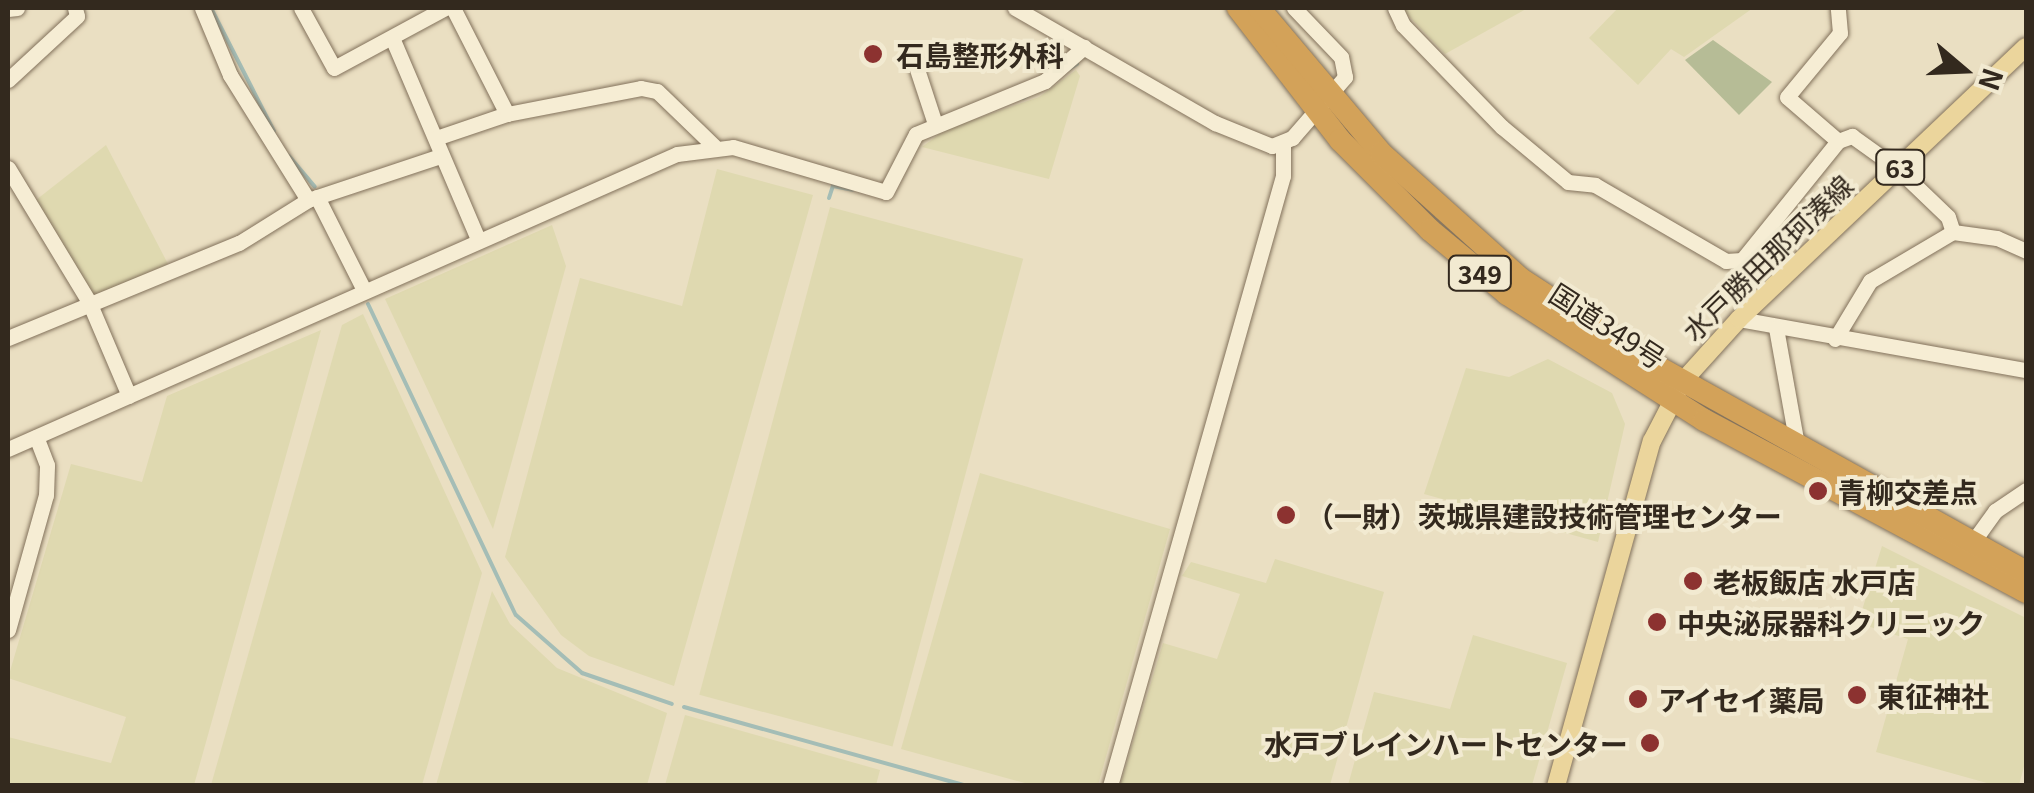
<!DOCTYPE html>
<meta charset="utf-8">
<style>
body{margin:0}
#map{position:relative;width:2034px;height:793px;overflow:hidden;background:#eadfc2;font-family:Georgia,"Noto Sans JP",serif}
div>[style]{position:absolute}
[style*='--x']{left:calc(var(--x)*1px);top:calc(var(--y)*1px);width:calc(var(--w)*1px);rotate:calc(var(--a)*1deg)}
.farmland>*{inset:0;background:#dfd9b0;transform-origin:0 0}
.cemetery>*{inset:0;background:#b6bc96}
.stream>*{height:4px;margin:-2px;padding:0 2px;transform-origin:2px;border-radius:2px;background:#a4bdb6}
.roads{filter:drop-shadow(0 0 2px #82715b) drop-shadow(0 0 2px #82715b)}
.minor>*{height:15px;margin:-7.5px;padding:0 7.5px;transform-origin:7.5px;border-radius:7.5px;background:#f6edd4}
.major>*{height:18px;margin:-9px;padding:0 9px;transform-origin:9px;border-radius:9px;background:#ebd59c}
.highway>*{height:22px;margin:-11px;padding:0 11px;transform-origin:11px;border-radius:11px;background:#d3a259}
.dots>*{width:28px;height:28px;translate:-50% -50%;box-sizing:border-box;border:5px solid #f2ead1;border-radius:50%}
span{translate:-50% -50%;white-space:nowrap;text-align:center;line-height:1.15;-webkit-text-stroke:8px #f2ead1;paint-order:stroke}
.shield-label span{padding:2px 8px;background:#f2ead1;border:2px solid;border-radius:8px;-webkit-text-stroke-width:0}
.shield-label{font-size:25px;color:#33291e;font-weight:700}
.poi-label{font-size:28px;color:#33291e;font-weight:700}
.left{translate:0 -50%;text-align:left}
.right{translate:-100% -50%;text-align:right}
.street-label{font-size:28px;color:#33291e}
.frame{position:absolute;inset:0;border:10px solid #33291e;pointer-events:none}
.north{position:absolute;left:1914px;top:20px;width:100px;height:100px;-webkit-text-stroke:8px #f2ead1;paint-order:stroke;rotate:109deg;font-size:28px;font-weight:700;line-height:40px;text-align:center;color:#33291e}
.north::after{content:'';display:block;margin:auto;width:35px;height:45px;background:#33291e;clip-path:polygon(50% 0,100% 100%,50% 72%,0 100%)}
</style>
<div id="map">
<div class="farmland">
<i style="clip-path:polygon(1401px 8px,1528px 8px,1445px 54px)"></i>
<i style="clip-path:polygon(1618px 8px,1753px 8px,1684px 57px,1671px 49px,1638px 85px,1589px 38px)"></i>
<i style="clip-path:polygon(1076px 70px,1080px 76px,1049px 179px,922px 147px,946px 129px,1039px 97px)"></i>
<i style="clip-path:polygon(106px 145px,168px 264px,92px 297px,36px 200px)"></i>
<i style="clip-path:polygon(717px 169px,813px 195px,674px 686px,589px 656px,561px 635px,505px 557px,580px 278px,682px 306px)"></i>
<i style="left:830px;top:207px;width:200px;height:505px;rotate:15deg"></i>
<i style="clip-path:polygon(552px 225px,566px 266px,493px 529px,385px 299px)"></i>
<i style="clip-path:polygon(363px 314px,482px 573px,422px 785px,211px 785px,342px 325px)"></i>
<i style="clip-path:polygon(321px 330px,194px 785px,8px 785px,8px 737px,111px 763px,126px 717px,8px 678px,71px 464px,142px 482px,167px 396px)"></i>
<i style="clip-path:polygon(1548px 359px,1612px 393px,1625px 424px,1598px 542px,1424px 494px,1466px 368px,1509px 377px)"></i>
<i style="clip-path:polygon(980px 473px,1170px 529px,1098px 785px,1032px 785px,901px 749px)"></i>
<i style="clip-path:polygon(1882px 546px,2026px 618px,2026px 759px,2019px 785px,1994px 785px,1876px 752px,1908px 639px,1858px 623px)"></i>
<i style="clip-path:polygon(1275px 559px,1384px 592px,1330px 785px,1120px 785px,1163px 643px,1217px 659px,1240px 594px,1182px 576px,1191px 562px,1266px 583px)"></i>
<i style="clip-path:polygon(492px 591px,510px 624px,557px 668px,667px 713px,647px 785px,436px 785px)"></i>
<i style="clip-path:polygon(1473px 635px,1567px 663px,1532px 785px,1348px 785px,1374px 692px,1450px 709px)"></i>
<i style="clip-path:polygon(685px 715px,880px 770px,876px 785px,665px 785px)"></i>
</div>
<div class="cemetery">
<i style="clip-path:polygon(1713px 40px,1772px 82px,1739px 115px,1685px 60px)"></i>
</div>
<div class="stream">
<i style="--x:211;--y:8;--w:138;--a:62.9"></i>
<i style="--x:1023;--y:98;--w:64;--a:-32.2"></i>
<i style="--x:289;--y:156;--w:40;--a:50"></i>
<i style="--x:829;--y:198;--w:13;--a:-72"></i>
<i style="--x:833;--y:186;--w:20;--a:11"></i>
<i style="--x:368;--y:304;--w:344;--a:64.6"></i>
<i style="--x:516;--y:615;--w:88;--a:41.3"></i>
<i style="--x:582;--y:673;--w:95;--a:19"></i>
<i style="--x:684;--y:707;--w:293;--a:15.6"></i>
</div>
<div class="roads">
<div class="minor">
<i style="--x:202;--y:8;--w:73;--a:67.3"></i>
<i style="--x:230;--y:75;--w:147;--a:58"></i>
<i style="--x:301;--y:8;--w:68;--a:61.2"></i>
<i style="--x:334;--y:68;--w:126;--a:-28.4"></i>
<i style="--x:453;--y:8;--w:119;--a:63"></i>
<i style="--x:1015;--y:8;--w:231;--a:29.9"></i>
<i style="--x:1215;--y:123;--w:61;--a:22"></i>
<i style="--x:1272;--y:146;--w:22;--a:-22"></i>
<i style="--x:1292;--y:138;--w:81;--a:-49"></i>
<i style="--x:1345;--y:77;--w:20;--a:-101"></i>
<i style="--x:1341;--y:57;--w:68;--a:-133.8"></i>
<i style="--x:1395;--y:8;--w:19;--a:65"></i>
<i style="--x:1403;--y:25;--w:142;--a:45.9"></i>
<i style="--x:1502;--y:127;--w:86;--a:39.8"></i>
<i style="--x:1568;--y:182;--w:27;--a:6"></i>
<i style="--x:1595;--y:185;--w:151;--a:30.1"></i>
<i style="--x:1726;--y:261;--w:16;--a:-4"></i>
<i style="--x:1742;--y:260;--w:153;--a:-51.1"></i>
<i style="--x:1838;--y:141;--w:15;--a:-20"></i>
<i style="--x:1852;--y:136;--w:57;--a:35.7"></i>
<i style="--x:1898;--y:169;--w:69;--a:43.8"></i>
<i style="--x:1948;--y:217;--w:16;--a:72"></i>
<i style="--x:8;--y:9;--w:9;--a:-6"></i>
<i style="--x:393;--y:40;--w:216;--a:66.9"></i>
<i style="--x:914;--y:60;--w:67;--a:71.8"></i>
<i style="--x:8;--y:80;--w:94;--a:-42.8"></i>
<i style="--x:77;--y:16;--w:8;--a:-104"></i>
<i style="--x:436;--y:138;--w:75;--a:-18.7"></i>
<i style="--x:507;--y:114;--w:136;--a:-11"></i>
<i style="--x:641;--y:88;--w:16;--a:11"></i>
<i style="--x:657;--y:91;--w:79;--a:44"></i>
<i style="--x:1838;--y:141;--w:67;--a:-139.2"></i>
<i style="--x:1787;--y:97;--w:83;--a:-50.4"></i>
<i style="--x:1840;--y:33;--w:25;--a:-95"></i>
<i style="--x:8;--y:168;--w:157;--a:58.8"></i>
<i style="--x:89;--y:302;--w:102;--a:66.9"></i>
<i style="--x:317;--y:197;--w:104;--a:63.2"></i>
<i style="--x:1739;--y:319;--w:291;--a:10.1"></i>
<i style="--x:1776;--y:328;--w:119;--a:79.8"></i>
<i style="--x:8;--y:338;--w:250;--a:-22.4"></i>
<i style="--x:239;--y:243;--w:81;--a:-31.9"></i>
<i style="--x:308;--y:200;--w:139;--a:-18.4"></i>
<i style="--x:1835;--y:339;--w:68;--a:-58.9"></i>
<i style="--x:1870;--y:281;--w:96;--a:-30.6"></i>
<i style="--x:1953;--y:232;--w:44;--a:7.8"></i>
<i style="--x:1997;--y:238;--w:32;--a:24"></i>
<i style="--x:8;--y:449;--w:731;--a:-23.8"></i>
<i style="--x:677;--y:154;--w:56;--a:-7.1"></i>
<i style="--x:733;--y:147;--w:159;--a:16.4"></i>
<i style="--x:886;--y:192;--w:65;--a:-62.7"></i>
<i style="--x:916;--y:134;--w:139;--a:-22.3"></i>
<i style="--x:1045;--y:81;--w:52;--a:-41.1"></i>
<i style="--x:1967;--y:550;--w:48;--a:-54.3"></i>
<i style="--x:1995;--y:511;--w:37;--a:-34"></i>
<i style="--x:8;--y:630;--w:140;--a:-74.3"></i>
<i style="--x:46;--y:495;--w:30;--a:-88"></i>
<i style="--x:47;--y:465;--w:30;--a:-111"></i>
<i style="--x:1110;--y:786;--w:634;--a:-74.17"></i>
<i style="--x:1283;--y:176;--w:32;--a:-90"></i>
</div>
<div class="major">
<i style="--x:1556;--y:786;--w:358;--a:-74.5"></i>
<i style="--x:1652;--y:441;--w:68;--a:-62.7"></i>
<i style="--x:1683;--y:381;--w:84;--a:-47.9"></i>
<i style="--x:1739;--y:319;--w:395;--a:-43.5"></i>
</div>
<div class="highway">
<i style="--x:1238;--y:8;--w:167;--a:52.3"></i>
<i style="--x:1340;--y:140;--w:127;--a:45"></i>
<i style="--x:1430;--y:230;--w:100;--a:39.7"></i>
<i style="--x:1507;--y:294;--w:234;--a:32.6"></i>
<i style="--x:1704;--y:420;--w:365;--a:28.1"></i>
<i style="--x:1259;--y:8;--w:189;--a:49.9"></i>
<i style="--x:1381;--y:153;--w:188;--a:42"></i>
<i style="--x:1521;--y:279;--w:150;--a:33.1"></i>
<i style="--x:1647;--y:361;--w:434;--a:29.1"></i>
</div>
</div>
<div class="dots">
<i style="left:873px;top:54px;background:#8c3230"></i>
<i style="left:1818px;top:491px;background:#8c3230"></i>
<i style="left:1286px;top:515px;background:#8c3230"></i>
<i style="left:1693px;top:581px;background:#8c3230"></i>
<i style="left:1657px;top:622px;background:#8c3230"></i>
<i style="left:1857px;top:695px;background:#8c3230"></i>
<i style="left:1638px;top:699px;background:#8c3230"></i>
<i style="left:1650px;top:743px;background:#8c3230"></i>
</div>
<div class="shield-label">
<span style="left:1900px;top:167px">63</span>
<span style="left:1480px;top:273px">349</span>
</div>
<div class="poi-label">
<span class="left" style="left:896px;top:54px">石島整形外科</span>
<span class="left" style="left:1838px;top:491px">青柳交差点</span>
<span class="left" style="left:1306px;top:515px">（一財）茨城県建設技術管理センター</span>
<span class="left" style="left:1713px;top:581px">老板飯店 水戸店</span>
<span class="left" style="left:1677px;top:622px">中央泌尿器科クリニック</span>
<span class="left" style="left:1877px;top:695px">東征神社</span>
<span class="left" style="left:1658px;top:699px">アイセイ薬局</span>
<span class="right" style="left:1628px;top:743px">水戸ブレインハートセンター</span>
</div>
<div class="street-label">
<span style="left:1767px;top:257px;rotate:-44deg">水戸勝田那珂湊線</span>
<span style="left:1608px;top:325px;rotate:33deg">国道349号</span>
</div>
<div class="frame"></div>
<div class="north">N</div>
</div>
